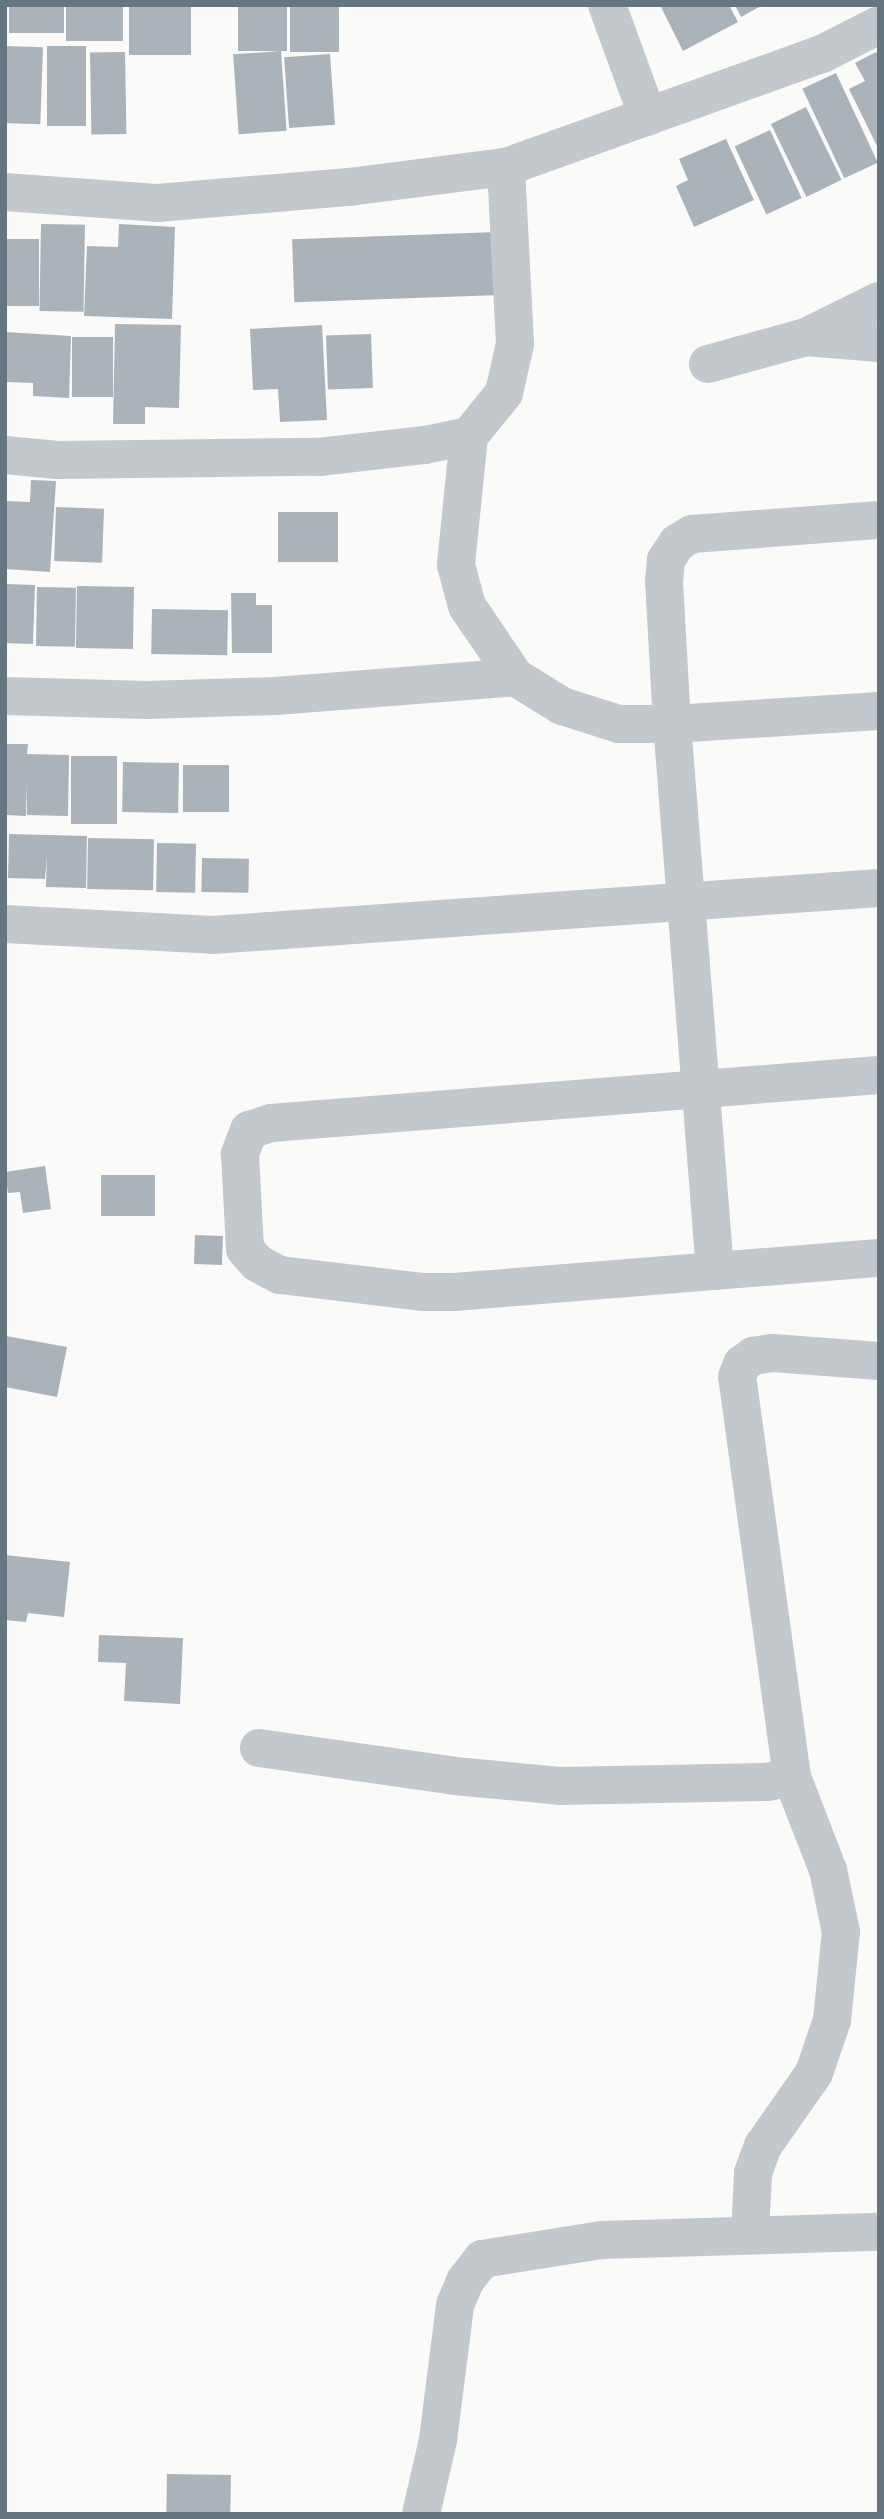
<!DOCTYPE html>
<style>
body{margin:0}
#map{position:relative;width:884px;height:2519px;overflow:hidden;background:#fafaf8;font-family:"Nunito Sans",sans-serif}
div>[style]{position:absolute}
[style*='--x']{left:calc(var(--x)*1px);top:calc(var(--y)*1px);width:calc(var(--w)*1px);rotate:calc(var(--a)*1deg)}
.building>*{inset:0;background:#aab3b9;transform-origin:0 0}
.minor>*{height:38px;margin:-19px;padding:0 19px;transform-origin:19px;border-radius:19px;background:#c3c8cc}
span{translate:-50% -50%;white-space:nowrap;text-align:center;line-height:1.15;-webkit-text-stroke:7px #fff;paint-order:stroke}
.frame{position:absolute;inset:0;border:7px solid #657683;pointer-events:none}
</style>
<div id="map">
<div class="building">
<i style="left:9px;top:5px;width:55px;height:28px"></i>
<i style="left:66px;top:5px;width:57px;height:36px"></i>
<i style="left:129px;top:5px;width:62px;height:50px"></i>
<i style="left:238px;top:5px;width:49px;height:46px"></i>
<i style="left:290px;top:5px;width:49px;height:47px"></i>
<i style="clip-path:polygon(660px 5px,729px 5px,738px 22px,683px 51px)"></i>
<i style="clip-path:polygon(735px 5px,763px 5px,741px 17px)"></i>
<i style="left:6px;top:46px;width:37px;height:77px;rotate:2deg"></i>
<i style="left:47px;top:46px;width:39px;height:80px"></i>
<i style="left:281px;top:51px;width:80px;height:48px;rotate:86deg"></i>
<i style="left:125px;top:52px;width:82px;height:35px;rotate:89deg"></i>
<i style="clip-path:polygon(876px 52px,879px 57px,879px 150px,849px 89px,865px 81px,855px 63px)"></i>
<i style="left:330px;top:54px;width:71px;height:46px;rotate:86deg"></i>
<i style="left:836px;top:73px;width:99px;height:37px;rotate:65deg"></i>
<i style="left:806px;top:107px;width:81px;height:39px;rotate:64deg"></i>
<i style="left:770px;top:130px;width:75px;height:39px;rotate:65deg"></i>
<i style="clip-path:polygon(726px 139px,754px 200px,694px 227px,676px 186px,688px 180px,679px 159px)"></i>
<i style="left:41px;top:224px;width:44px;height:87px;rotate:1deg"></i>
<i style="clip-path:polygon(119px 224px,175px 227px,172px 319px,84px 316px,87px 246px,118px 247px)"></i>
<i style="left:498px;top:232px;width:63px;height:206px;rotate:88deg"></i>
<i style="left:5px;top:239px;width:34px;height:67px"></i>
<i style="clip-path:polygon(115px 324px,181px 325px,179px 408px,145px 407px,145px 424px,113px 424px)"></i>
<i style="clip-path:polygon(322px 325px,327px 420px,280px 422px,278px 389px,253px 390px,250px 329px)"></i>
<i style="clip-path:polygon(5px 332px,71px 336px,69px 398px,33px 396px,33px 383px,5px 382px)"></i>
<i style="left:371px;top:334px;width:54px;height:45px;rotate:88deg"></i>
<i style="left:72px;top:337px;width:41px;height:60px"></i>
<i style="clip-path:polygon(31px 480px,56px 481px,50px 572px,5px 569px,6px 501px,30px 502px)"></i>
<i style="left:56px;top:507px;width:48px;height:54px;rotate:2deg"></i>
<i style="left:278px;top:512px;width:60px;height:50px"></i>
<i style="left:5px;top:584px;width:30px;height:59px;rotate:2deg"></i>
<i style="left:77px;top:586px;width:57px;height:62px;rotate:1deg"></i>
<i style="left:37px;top:587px;width:39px;height:59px;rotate:1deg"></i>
<i style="clip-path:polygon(231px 593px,256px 593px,256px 605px,272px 605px,272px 653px,232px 653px)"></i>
<i style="left:152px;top:609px;width:76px;height:45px;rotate:1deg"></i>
<i style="clip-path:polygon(5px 744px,28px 744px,27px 754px,69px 755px,68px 816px,27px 815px,27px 782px,26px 816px,5px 815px)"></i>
<i style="left:71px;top:756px;width:46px;height:68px"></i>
<i style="left:123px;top:762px;width:56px;height:50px;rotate:1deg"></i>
<i style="left:183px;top:765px;width:46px;height:47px"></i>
<i style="clip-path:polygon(9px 834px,87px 836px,86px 888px,46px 887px,47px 855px,45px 879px,8px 878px)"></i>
<i style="left:88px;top:838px;width:66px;height:51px;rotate:1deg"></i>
<i style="left:157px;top:843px;width:39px;height:49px;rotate:1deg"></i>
<i style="left:202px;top:858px;width:47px;height:34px;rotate:1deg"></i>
<i style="clip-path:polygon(45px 1166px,51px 1209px,23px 1213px,20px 1192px,8px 1193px,5px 1172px)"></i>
<i style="left:155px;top:1175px;width:41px;height:54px;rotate:90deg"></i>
<i style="left:195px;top:1235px;width:28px;height:29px;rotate:2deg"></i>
<i style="clip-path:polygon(6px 1336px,67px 1347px,57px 1397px,5px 1387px)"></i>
<i style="clip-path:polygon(5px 1555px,70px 1562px,64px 1617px,28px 1613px,26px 1622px,5px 1620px)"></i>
<i style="clip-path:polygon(99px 1635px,183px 1638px,180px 1704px,124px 1701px,126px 1663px,98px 1662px)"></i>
<i style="left:167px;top:2474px;width:64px;height:40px;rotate:1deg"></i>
</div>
<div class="minor">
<i style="--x:607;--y:5;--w:119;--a:69.9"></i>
<i style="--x:506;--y:167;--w:177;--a:87.1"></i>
<i style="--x:515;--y:344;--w:50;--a:102.7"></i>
<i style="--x:504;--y:393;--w:55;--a:129.1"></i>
<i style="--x:469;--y:436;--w:130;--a:95.8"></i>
<i style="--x:456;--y:565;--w:42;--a:75"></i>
<i style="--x:467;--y:606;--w:86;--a:55.9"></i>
<i style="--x:515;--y:677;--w:55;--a:31.7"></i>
<i style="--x:562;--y:706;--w:60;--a:17.5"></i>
<i style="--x:619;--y:724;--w:53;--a:0"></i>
<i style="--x:672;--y:724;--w:207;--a:-3.6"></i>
<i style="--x:5;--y:192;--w:152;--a:4.1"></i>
<i style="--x:157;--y:203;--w:193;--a:-4.8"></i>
<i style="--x:349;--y:187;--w:158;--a:-7.3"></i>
<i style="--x:506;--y:167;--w:336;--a:-19.7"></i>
<i style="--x:822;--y:54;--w:64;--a:-27"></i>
<i style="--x:806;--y:337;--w:73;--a:4.7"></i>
<i style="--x:708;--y:364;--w:102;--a:-15.4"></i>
<i style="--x:806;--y:337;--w:81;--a:-26.3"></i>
<i style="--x:5;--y:455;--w:53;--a:5.4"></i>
<i style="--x:58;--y:460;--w:261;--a:-0.7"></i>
<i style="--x:319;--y:457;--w:107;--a:-6.5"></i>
<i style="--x:425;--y:445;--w:45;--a:-11.6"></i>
<i style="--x:5;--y:696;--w:142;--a:1.6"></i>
<i style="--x:147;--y:700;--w:129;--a:-1.8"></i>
<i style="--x:276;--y:696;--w:240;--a:-4.5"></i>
<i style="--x:5;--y:924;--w:208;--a:3"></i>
<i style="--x:213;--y:935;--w:668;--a:-4.04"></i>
<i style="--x:879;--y:1075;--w:610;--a:175.49"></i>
<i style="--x:271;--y:1123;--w:23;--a:162"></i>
<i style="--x:249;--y:1130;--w:26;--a:111"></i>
<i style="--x:240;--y:1154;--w:95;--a:87"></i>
<i style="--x:245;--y:1249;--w:18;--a:49"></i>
<i style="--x:257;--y:1263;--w:26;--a:28"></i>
<i style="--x:280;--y:1275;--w:143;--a:6.8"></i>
<i style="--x:422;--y:1292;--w:32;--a:0"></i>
<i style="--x:454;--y:1292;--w:426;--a:-4.6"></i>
<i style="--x:715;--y:1271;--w:549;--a:-94.49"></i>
<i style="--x:672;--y:724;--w:142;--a:-93.2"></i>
<i style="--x:664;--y:582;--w:22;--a:-85"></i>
<i style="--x:666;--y:560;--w:20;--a:-57"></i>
<i style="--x:677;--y:543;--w:17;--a:-31"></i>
<i style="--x:692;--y:534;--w:188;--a:-4.3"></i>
<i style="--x:259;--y:1748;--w:198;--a:8.1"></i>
<i style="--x:455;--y:1776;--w:105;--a:5.4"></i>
<i style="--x:560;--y:1786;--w:207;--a:-1.1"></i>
<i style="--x:767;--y:1782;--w:25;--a:-11"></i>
<i style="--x:792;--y:1777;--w:404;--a:-97.8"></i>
<i style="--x:737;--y:1377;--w:14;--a:-69"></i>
<i style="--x:742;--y:1364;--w:14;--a:-36"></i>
<i style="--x:753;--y:1356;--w:20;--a:-9"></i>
<i style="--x:773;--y:1353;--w:106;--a:4.3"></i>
<i style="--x:750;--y:2235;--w:62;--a:-87.2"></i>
<i style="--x:753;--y:2173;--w:29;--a:-70"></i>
<i style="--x:763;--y:2146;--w:89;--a:-55.1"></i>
<i style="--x:814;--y:2073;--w:56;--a:-71.2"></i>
<i style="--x:832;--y:2020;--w:88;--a:-84.2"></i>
<i style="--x:841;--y:1932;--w:63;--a:-101.8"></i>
<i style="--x:828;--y:1870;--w:100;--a:-111.2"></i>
<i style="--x:421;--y:2514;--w:76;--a:-77.1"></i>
<i style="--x:438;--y:2440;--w:136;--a:-82.8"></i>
<i style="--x:455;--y:2305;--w:26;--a:-67"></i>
<i style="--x:465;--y:2281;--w:28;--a:-52"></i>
<i style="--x:482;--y:2259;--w:121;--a:-9"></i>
<i style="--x:602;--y:2240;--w:277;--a:-1.7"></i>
</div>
<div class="frame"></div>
</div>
